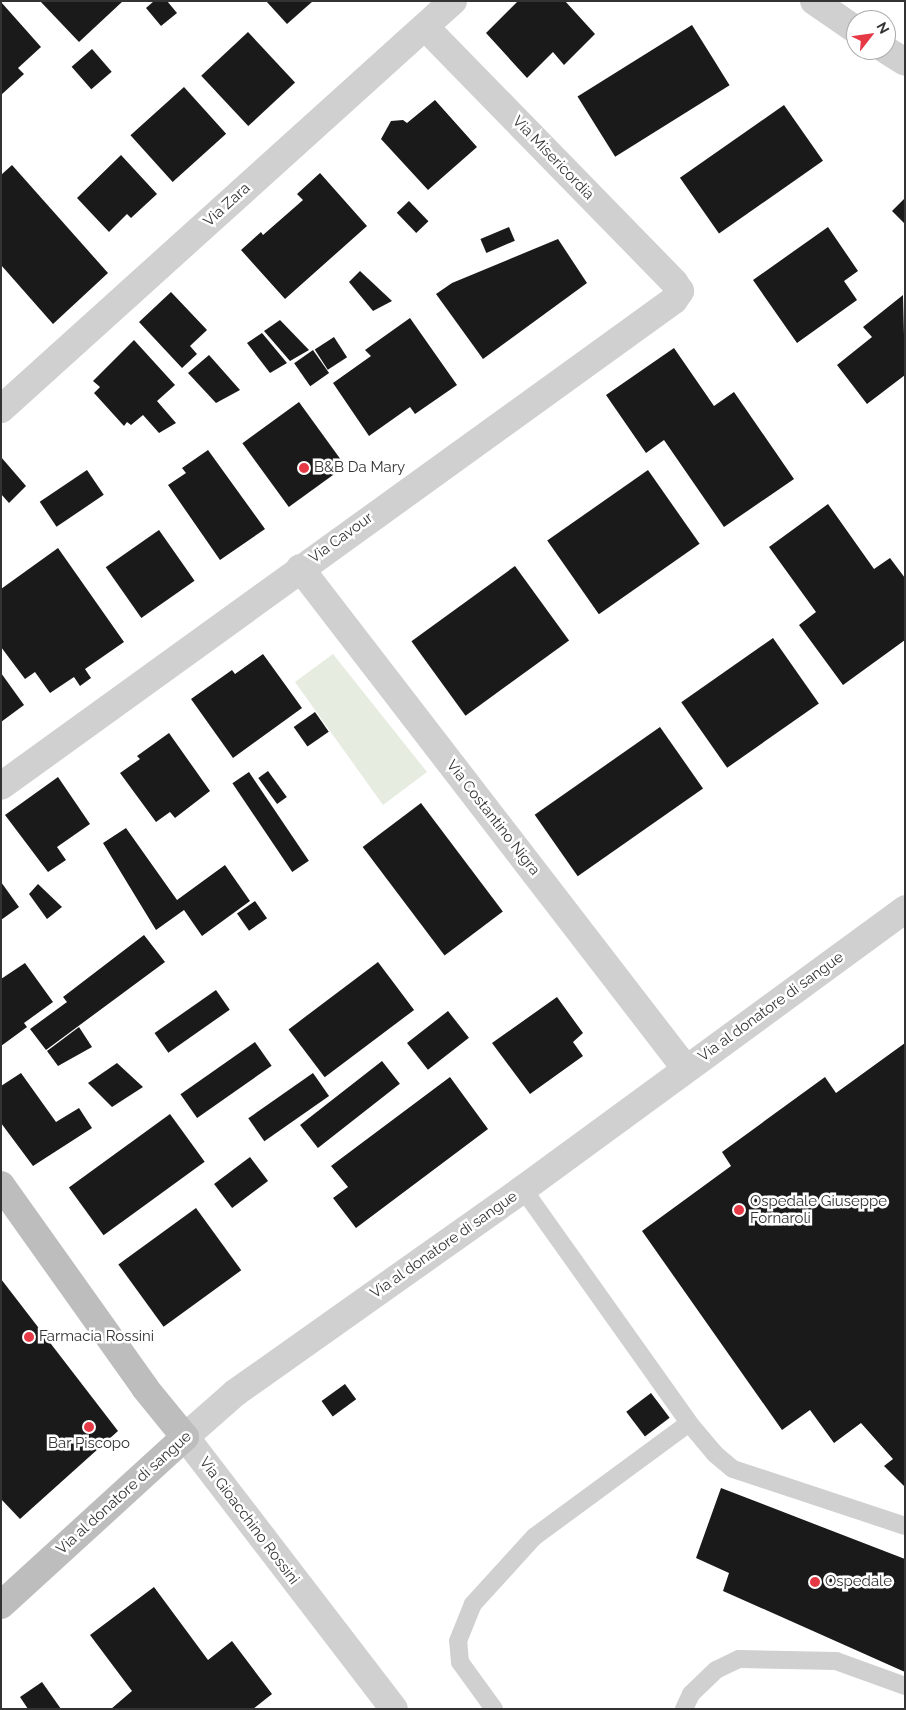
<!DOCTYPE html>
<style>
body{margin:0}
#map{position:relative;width:906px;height:1710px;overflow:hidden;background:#fff;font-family:Raleway,sans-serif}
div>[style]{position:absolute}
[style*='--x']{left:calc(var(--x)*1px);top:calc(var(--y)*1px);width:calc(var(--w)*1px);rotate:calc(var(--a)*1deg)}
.green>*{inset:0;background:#e6ecdf}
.building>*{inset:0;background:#1a1a1a;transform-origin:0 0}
.lane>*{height:18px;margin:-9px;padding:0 9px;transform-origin:9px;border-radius:9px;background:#d0d0d0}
.street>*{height:28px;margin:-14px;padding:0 14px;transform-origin:14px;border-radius:14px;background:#d0d0d0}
.secondary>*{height:28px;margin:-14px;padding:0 14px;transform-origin:14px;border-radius:14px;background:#bdbdbd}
.dots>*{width:14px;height:14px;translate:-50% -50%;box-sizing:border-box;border:2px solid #fff;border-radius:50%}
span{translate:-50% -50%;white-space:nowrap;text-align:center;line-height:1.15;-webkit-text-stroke:5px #fff;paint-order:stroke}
.street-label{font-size:15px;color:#333}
.poi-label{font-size:15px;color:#333}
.left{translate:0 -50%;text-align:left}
.frame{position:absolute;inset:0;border:2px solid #333;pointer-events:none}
.north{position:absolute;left:846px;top:10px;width:50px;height:50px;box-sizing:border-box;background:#fff;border:1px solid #adadad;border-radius:50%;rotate:60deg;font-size:14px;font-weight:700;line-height:20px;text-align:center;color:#333}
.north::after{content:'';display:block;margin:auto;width:18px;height:22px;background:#e63946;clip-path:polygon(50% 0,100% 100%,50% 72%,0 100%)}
</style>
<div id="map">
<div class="green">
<i style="clip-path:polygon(333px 654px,427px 772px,383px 805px,295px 682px)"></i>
</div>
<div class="building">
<i style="clip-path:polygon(40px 1px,123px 1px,79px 42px)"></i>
<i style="clip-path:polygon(154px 1px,167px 1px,177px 13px,161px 26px,146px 8px)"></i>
<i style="clip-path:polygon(266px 1px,313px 1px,287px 24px)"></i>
<i style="clip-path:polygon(518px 1px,565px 1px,595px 34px,564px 65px,553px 52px,527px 78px,486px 33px)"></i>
<i style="clip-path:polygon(1px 2px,41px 47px,18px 68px,24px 74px,1px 95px)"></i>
<i style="left:692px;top:25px;width:71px;height:135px;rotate:58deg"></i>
<i style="left:248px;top:32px;width:69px;height:64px;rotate:47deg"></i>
<i style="left:92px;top:49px;width:30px;height:27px;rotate:49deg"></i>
<i style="left:184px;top:87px;width:63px;height:72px;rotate:48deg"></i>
<i style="clip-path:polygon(435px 100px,477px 147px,428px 190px,381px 139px,391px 121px,403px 120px,407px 123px)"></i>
<i style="left:784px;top:105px;width:68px;height:127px;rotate:55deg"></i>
<i style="clip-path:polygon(121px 155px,157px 194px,131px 218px,127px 214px,109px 232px,77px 198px)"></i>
<i style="clip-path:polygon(12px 165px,108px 273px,53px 324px,1px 265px,1px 175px)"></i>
<i style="clip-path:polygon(320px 173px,367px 226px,285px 299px,241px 250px,261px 232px,263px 235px,303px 200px,297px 194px)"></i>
<i style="clip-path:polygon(905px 198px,905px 224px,892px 211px)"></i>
<i style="left:409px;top:201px;width:28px;height:17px;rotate:46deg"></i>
<i style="left:509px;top:227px;width:15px;height:31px;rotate:67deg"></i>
<i style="clip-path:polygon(828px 227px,858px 271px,844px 281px,857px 300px,797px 343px,753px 280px)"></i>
<i style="clip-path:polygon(558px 239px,587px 283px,483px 359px,436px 294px,452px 283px)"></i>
<i style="clip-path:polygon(360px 271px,392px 301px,373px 311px,349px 282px)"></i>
<i style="clip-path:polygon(171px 292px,207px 330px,190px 346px,197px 354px,182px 368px,139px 322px)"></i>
<i style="clip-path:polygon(903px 295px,905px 375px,867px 404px,837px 365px,872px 337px,863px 327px)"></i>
<i style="clip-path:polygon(410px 318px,457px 385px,415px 414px,410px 407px,369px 436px,333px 383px,371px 356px,365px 350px)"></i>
<i style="clip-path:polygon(280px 320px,309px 350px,290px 361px,264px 331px)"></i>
<i style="clip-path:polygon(262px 333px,287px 363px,270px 373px,247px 343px)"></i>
<i style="left:334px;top:337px;width:24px;height:23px;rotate:57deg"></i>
<i style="clip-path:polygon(134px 340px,175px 385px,157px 401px,176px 423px,159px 433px,143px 415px,131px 425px,127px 422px,124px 426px,94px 393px,100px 387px,93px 381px)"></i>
<i style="clip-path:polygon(674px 348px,714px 406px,734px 392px,794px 479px,724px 527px,664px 440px,646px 453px,606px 395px)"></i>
<i style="left:313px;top:350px;width:28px;height:23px;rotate:55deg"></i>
<i style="clip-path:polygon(209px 355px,240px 390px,216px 403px,188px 373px)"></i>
<i style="left:299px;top:402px;width:79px;height:70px;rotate:54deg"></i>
<i style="clip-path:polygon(208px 450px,265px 529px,220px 560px,168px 485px,186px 473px,182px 468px)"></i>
<i style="clip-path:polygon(1px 457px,26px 486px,9px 503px,1px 494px)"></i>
<i style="left:87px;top:470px;width:30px;height:57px;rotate:56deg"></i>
<i style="left:648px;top:470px;width:90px;height:123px;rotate:55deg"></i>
<i style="clip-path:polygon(828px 504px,874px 569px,890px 558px,905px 578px,905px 640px,843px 685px,799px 625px,816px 612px,769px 547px)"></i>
<i style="left:159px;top:530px;width:62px;height:65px;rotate:55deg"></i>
<i style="clip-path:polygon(58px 548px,124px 642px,85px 669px,91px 678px,80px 686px,74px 677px,50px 693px,35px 672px,25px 679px,1px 647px,1px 589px)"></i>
<i style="left:515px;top:566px;width:92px;height:128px;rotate:54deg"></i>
<i style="left:773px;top:638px;width:80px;height:112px;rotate:55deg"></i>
<i style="clip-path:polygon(263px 654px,302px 708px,233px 758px,191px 699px,232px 670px,235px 674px)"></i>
<i style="clip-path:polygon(1px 673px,24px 705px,1px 722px)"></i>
<i style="left:315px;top:712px;width:24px;height:26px;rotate:55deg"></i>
<i style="left:660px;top:727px;width:75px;height:153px;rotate:55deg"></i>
<i style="clip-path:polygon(169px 733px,210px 791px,175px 818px,170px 812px,156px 822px,120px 773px,140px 759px,137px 756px)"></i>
<i style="left:268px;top:771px;width:32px;height:12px;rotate:54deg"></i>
<i style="left:249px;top:772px;width:107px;height:20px;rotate:56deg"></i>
<i style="clip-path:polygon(58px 777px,90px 824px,57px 847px,66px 860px,48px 872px,5px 815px)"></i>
<i style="left:421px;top:803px;width:136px;height:73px;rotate:53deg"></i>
<i style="clip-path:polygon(126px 828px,177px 900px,225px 865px,250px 901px,202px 936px,184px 910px,156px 930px,103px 843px)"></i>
<i style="clip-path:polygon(1px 882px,19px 907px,1px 920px)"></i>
<i style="clip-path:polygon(38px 884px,62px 907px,47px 919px,29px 894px)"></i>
<i style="left:255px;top:901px;width:21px;height:22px;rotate:55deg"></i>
<i style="clip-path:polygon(144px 935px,165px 962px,46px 1050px,30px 1029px,67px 1002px,63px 997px)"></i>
<i style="left:378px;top:962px;width:60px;height:112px;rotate:53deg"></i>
<i style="clip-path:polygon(25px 963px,53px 1002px,24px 1023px,27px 1027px,1px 1046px,1px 979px)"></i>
<i style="left:216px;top:990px;width:24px;height:75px;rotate:55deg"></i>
<i style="clip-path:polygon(557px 997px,583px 1033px,573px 1042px,583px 1056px,530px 1094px,492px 1043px)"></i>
<i style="left:448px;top:1011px;width:34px;height:52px;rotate:52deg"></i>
<i style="clip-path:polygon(79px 1027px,92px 1047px,58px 1066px,47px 1051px)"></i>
<i style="left:255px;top:1042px;width:29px;height:91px;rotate:55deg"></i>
<i style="clip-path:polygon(905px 1043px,905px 1487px,884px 1466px,893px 1459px,861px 1423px,834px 1443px,810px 1410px,782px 1430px,642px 1231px,731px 1166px,722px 1152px,825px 1077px,836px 1093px)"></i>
<i style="left:382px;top:1061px;width:29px;height:104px;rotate:52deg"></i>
<i style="clip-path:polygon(117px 1063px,143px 1087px,112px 1107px,88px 1083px)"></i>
<i style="clip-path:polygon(21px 1073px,56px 1122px,79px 1108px,92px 1128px,33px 1166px,1px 1123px,1px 1086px)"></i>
<i style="left:313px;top:1073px;width:28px;height:79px;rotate:55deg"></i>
<i style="clip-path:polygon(450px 1077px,488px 1129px,356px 1228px,333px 1198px,348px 1187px,331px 1166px)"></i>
<i style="left:170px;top:1114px;width:59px;height:125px;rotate:54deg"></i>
<i style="left:250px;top:1157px;width:30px;height:45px;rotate:53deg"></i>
<i style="left:196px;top:1208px;width:77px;height:96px;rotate:54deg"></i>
<i style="clip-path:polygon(1px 1279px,118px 1431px,20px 1519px,1px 1499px)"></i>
<i style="left:345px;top:1384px;width:19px;height:29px;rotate:54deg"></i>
<i style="left:651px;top:1393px;width:31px;height:31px;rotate:53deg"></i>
<i style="clip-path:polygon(721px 1488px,905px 1559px,905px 1672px,723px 1591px,729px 1573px,696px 1558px)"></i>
<i style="clip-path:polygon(154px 1587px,208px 1660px,232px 1641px,272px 1694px,253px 1709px,111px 1709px,132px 1691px,90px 1635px)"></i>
<i style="clip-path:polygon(42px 1682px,61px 1709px,28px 1709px,20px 1697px)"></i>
</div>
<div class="lane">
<i style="--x:523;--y:1189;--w:287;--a:54.6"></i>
<i style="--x:689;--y:1423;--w:40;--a:50"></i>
<i style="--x:715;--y:1454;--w:23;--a:40"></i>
<i style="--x:733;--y:1469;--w:181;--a:18.3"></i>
<i style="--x:494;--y:1709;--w:58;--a:-125.9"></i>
<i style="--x:460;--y:1662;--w:21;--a:-95"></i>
<i style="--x:458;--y:1641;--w:40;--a:-68"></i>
<i style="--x:473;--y:1604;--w:91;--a:-47.7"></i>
<i style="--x:534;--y:1537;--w:192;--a:-36.3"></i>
<i style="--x:684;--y:1709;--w:17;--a:-65"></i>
<i style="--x:691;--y:1694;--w:35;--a:-44"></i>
<i style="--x:716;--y:1670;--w:25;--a:-26"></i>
<i style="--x:739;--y:1659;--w:97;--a:1.2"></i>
<i style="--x:836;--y:1661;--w:73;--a:19.9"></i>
</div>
<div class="street">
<i style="--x:814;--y:1;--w:51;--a:34.6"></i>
<i style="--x:886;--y:50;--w:22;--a:32"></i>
<i style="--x:1;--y:409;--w:609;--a:-42.07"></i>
<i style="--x:300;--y:568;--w:632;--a:52.39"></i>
<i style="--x:1;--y:786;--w:830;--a:-35.83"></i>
<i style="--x:674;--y:300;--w:11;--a:-56"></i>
<i style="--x:680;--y:291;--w:11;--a:-124"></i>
<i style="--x:674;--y:282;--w:356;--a:-134.3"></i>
<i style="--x:394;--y:1709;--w:343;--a:-127.5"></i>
<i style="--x:185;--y:1437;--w:67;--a:-41.3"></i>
<i style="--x:235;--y:1393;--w:353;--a:-35.3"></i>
<i style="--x:523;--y:1189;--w:474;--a:-36.2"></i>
</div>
<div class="secondary">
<i style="--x:1;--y:1185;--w:249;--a:54.6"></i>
<i style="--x:145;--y:1388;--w:63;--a:50.8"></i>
<i style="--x:185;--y:1437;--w:249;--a:137.6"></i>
</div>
<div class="dots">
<i style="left:304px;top:468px;background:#e63946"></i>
<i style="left:739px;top:1210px;background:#e63946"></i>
<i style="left:29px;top:1337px;background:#e63946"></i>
<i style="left:89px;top:1427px;background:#e63946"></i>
<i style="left:815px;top:1582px;background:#e63946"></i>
</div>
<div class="street-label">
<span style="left:553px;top:158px;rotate:46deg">Via Misericordia</span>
<span style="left:227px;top:205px;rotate:-42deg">Via Zara</span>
<span style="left:341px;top:538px;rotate:-36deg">Via Cavour</span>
<span style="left:493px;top:818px;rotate:52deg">Via Costantino Nigra</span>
<span style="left:771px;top:1007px;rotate:-36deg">Via al donatore di sangue</span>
<span style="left:444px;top:1245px;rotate:-35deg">Via al donatore di sangue</span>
<span style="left:124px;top:1493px;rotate:-42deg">Via al donatore di sangue</span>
<span style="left:249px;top:1521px;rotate:53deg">Via Gioacchino Rossini</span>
</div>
<div class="poi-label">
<span class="left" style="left:314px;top:468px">B&amp;B Da Mary</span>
<span class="left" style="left:750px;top:1210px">Ospedale Giuseppe<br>Fornaroli</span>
<span class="left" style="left:39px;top:1337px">Farmacia Rossini</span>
<span style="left:89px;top:1444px">Bar Piscopo</span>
<span class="left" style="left:825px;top:1582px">Ospedale</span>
</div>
<div class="frame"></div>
<div class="north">N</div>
</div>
